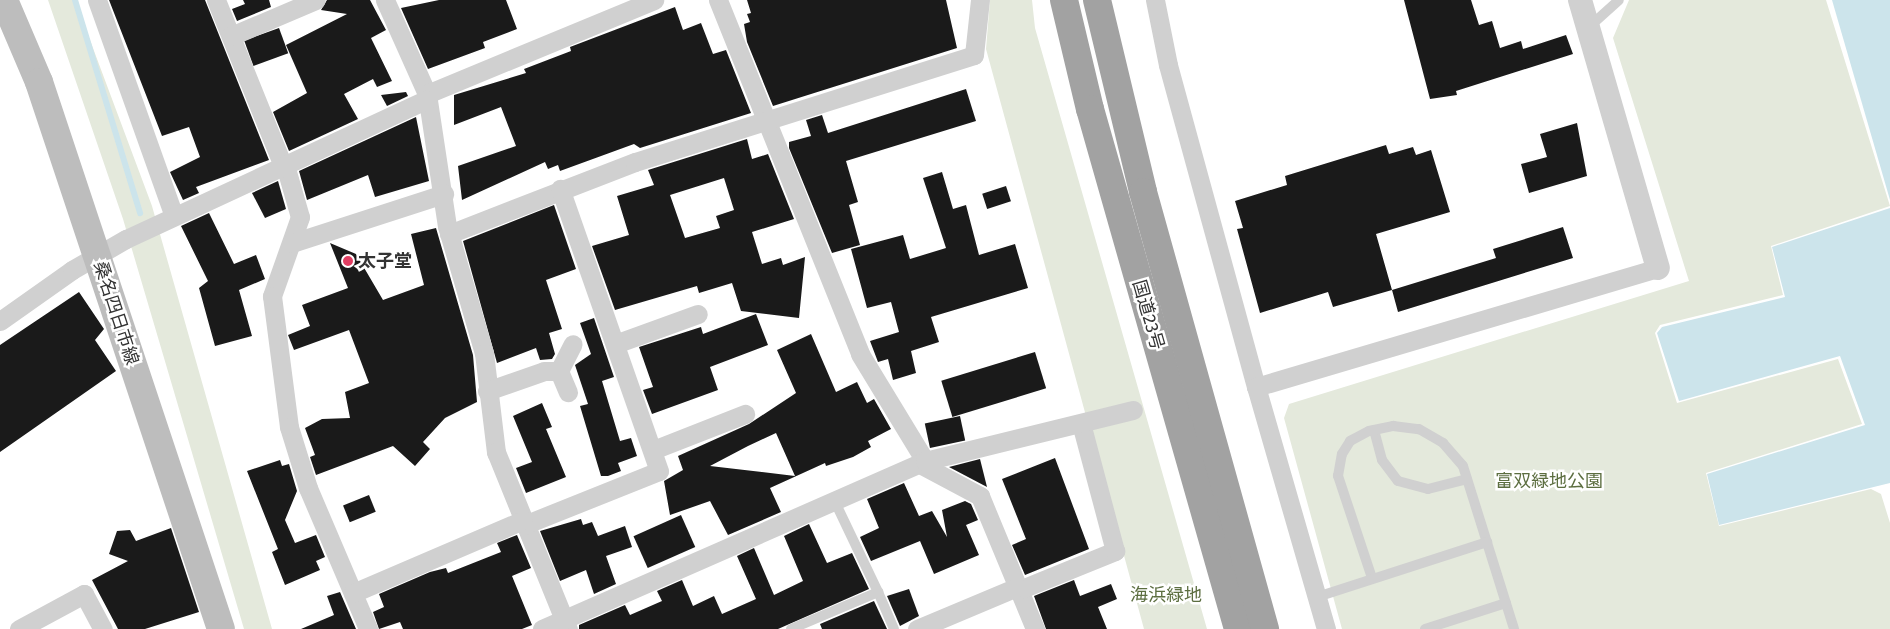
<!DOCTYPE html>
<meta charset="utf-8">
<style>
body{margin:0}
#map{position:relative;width:1890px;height:629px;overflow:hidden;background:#fff;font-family:"Fira Sans","Noto Sans JP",sans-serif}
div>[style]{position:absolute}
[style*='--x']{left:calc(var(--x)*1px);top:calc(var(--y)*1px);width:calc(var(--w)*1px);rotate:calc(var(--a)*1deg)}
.green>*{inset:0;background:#e4e9dc}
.water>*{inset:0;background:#cce4eb}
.stream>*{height:6px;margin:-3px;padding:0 3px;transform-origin:3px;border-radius:3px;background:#cce4eb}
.building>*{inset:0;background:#1a1a1a;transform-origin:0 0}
.service>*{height:10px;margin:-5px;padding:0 5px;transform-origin:5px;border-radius:5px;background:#d0d0d0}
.minor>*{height:19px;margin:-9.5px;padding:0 9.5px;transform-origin:9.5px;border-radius:9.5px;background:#d0d0d0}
.tertiary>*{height:24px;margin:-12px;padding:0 12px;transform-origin:12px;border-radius:12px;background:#d0d0d0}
.secondary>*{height:28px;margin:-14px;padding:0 14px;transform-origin:14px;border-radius:14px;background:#bdbdbd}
.trunk>*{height:28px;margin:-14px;padding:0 14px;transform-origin:14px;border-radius:14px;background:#a2a2a2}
.dots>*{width:14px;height:14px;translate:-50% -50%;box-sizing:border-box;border:2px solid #fff;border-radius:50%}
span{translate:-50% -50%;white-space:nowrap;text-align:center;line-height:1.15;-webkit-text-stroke:5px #fff;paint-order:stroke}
.poi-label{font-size:18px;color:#333;font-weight:700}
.left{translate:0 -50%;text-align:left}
.street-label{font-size:18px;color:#333}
.park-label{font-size:18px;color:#5c6e40}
</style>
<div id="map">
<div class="green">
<i style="clip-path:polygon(48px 0,75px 0,152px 206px,272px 629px,244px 629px,123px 219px)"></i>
<i style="clip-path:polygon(990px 0,1032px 0,1035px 28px,1207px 629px,1144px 629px,986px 49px)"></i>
<i style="clip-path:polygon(1629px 0,1826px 0,1890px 206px,1771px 246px,1783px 295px,1660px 325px,1655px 333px,1677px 403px,1838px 359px,1862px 424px,1706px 473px,1719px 526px,1871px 489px,1881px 494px,1890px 523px,1890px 629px,1342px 629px,1284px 418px,1289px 404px,1689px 281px,1613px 38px)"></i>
</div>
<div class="water">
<i style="clip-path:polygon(1832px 0,1890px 0,1890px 200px)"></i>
<i style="clip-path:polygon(1890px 208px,1890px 483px,1719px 525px,1707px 474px,1865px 425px,1840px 356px,1679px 401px,1657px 333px,1662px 327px,1785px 297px,1772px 247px)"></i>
</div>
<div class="stream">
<i style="--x:75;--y:0;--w:223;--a:73"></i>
</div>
<div class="building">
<i style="clip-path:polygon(109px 0,205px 0,269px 160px,196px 187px,199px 193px,183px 200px,170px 172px,200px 157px,189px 127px,162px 136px)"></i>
<i style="clip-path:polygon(243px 0,269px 0,271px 7px,237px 21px,232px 9px,245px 4px)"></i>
<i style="clip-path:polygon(327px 0,370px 0,386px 30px,371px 38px,392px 81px,377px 87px,373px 79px,344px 94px,358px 119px,289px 151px,273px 112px,307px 93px,286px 45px,347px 14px,321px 10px)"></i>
<i style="clip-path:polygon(439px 0,506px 0,517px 29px,483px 42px,485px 48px,428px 69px,401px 8px)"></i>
<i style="clip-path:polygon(747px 0,946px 0,957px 48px,773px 106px,747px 42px,744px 24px,750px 22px,747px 14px,751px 13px)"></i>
<i style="clip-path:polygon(1404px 0,1471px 0,1479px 25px,1492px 21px,1500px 48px,1521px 41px,1523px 49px,1566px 35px,1573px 54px,1456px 91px,1457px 95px,1430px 99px)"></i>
<i style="clip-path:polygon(675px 7px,683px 30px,701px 23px,713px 54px,726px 50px,751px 113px,640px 148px,634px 144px,560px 171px,558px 165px,548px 169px,545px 162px,462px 200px,458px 166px,516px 146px,501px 107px,454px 125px,454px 95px,526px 73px,524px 69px,571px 51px,570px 47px)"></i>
<i style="left:279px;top:28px;width:27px;height:37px;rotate:70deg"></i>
<i style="clip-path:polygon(966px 89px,976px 121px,846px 161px,858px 202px,849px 205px,860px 245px,832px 253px,789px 148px,789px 142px,811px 136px,806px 120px,822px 115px,828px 133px)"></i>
<i style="clip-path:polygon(406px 92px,408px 96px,387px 106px,381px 95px)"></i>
<i style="clip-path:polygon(416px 117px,429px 181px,375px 197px,368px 175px,307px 200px,299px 171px)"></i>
<i style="clip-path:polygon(1577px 123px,1587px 176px,1529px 193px,1521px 164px,1547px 157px,1540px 134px)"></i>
<i style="clip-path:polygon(evenodd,747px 139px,752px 159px,768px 154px,794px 219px,752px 232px,762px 264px,781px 258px,783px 265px,805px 257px,799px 318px,741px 311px,732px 283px,699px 293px,697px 286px,615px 310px,592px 246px,629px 235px,617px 196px,654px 185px,648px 170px,747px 139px,724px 178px,734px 210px,716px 216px,720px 228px,685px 238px,670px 195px,724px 178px)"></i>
<i style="clip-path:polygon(1386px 145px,1389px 154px,1413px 147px,1416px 155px,1431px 150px,1450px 212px,1376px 234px,1392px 290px,1333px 307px,1328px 292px,1260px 313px,1237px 229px,1243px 228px,1235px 201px,1287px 185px,1285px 176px)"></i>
<i style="clip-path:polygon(942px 172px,953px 209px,966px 205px,979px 255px,1015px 244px,1028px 288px,931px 317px,939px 342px,911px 351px,916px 373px,893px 380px,888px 359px,878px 362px,870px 341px,899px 332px,891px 302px,867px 308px,851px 249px,903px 235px,910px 259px,946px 248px,923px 178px)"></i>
<i style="clip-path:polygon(278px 181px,286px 209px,265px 218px,252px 193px)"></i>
<i style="left:1006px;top:186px;width:16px;height:25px;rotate:72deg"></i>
<i style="clip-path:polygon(554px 205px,576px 269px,546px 280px,562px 329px,549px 333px,555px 354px,552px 359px,540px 360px,536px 348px,497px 363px,463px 241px)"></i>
<i style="clip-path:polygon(209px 213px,234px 264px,256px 255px,265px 279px,239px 290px,252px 336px,215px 346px,199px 288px,208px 281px,181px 226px)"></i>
<i style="clip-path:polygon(1563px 227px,1573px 258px,1398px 312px,1392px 290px,1496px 258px,1493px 249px)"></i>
<i style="clip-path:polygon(436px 228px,473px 355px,477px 402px,445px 418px,423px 442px,430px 449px,415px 466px,393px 446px,316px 475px,310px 457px,315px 455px,305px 428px,322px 419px,350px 418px,345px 392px,369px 383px,349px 330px,294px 350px,288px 335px,310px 326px,302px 305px,348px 288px,330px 243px,356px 254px,383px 300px,424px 285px,411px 234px)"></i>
<i style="clip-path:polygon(79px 292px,104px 329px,95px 340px,116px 371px,0 452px,0 345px)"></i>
<i style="clip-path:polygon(756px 314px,768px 345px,710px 367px,718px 390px,652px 414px,643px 390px,653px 387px,639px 347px,701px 327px,703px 334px)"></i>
<i style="clip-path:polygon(594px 318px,614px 377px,602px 381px,620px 441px,631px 438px,637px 456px,618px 463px,621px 471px,608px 476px,601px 476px,580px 406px,588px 404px,575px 365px,591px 354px,580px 323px)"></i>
<i style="clip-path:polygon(evenodd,811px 334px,836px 392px,857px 382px,867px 403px,874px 399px,891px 429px,868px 441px,871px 447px,853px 457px,826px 466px,825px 463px,770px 488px,781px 512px,728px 535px,710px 501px,670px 515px,664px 481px,683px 470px,678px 456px,749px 424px,796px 393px,777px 350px,811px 334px,776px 433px,795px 476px,710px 466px,748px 446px,776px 433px)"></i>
<i style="left:1035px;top:352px;width:38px;height:98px;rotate:73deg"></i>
<i style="clip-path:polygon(542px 403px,552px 427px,546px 429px,566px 477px,526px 493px,516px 468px,532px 462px,513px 416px)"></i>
<i style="left:960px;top:416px;width:25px;height:36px;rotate:78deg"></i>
<i style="clip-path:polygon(1055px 458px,1089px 549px,1025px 575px,1012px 545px,1026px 539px,1002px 479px)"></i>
<i style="clip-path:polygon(980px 459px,987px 487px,949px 467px)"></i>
<i style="clip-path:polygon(280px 460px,282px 466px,289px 464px,297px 491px,285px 520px,295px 543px,316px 535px,325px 557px,316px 561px,320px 570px,285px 585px,272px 552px,278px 549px,247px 471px)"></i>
<i style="clip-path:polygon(904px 483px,919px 516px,932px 511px,947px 537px,942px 510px,965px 501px,971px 504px,978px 520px,966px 525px,979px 555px,934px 574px,920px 541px,871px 561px,860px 537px,879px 528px,867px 499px)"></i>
<i style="left:369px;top:495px;width:18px;height:28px;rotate:68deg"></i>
<i style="left:681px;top:515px;width:35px;height:52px;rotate:66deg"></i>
<i style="clip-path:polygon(581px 519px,583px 525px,592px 522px,598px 536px,625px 526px,632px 547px,606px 556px,616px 584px,594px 594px,586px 570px,560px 581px,540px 531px)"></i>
<i style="clip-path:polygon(809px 524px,827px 563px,852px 553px,869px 589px,778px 629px,579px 629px,579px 625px,625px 605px,630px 615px,662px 601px,657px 591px,682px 580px,693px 606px,714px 596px,722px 614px,756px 599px,737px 556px,754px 548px,774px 595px,803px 581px,784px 536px)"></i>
<i style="clip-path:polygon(171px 528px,199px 612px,145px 629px,118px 629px,92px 580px,128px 561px,109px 554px,117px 531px,130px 530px,136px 541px)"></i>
<i style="clip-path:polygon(517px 535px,531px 568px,512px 576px,532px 625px,522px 629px,403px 629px,400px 622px,379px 629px,373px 612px,384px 607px,379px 594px,430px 572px,446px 568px,448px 573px,501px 552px,497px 543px)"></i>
<i style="clip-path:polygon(1074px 580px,1080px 596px,1111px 584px,1117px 599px,1098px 607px,1107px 629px,1046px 629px,1034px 596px)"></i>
<i style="clip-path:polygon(909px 589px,919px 616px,900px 626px,887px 596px)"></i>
<i style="clip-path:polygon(340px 592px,356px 629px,301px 629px,334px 615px,327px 596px)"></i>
<i style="clip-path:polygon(874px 601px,887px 629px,822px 629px,820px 624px)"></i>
</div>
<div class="service">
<i style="--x:1589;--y:27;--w:40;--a:-42"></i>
<i style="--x:1374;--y:430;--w:31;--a:75"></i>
<i style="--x:1382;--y:460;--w:26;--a:53"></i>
<i style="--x:1398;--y:481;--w:31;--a:15"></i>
<i style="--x:1428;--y:489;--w:40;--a:-14.4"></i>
<i style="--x:1372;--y:578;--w:108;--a:-108.4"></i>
<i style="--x:1338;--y:476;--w:22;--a:-80"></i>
<i style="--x:1342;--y:454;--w:15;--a:-58"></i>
<i style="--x:1350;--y:441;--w:21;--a:-28"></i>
<i style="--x:1369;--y:431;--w:25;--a:-12"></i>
<i style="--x:1393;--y:426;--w:26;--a:7"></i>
<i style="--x:1419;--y:429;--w:28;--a:30"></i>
<i style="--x:1443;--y:443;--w:30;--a:49"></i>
<i style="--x:1463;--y:466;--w:171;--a:72.6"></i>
<i style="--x:878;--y:592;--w:40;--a:66.6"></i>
<i style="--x:1317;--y:597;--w:179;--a:-17.9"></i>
<i style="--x:791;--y:629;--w:95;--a:-23"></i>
<i style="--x:878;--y:592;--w:100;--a:-115.5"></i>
<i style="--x:1425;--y:629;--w:85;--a:-17.8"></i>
</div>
<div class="minor">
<i style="--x:97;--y:0;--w:229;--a:70.4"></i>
<i style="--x:216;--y:0;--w:179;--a:68"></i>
<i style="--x:385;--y:0;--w:103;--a:65.9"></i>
<i style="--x:427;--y:94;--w:134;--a:81.4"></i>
<i style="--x:447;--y:226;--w:132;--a:73.8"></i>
<i style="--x:484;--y:353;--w:100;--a:83.1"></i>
<i style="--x:496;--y:452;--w:191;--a:67.9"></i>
<i style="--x:718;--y:0;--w:381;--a:68.1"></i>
<i style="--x:860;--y:354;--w:125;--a:58.7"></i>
<i style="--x:1155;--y:0;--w:66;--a:78.7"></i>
<i style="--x:1168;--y:65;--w:334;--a:74.7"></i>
<i style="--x:231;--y:36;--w:92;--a:-23"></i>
<i style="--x:427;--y:94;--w:246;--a:-22.5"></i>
<i style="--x:285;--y:165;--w:54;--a:73.9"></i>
<i style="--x:300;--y:217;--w:84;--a:109.5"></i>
<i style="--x:272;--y:296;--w:132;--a:82.6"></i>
<i style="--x:289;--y:427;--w:64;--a:72.7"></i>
<i style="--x:308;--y:488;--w:153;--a:66.9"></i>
<i style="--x:449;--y:234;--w:199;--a:-21.2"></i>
<i style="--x:635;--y:162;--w:355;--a:-17.5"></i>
<i style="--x:974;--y:55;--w:55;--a:-83.8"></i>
<i style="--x:292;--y:243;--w:160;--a:-17.9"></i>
<i style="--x:0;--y:321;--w:88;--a:-35.3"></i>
<i style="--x:72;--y:270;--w:62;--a:-29.9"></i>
<i style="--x:126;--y:239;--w:331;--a:-24.9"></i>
<i style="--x:615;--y:344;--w:88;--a:-19.9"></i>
<i style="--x:559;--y:371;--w:30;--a:-63"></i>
<i style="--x:487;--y:391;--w:60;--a:-19.3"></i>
<i style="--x:544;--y:371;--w:15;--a:0"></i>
<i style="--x:559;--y:371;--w:23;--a:67"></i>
<i style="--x:653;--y:450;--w:99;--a:-21.4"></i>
<i style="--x:922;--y:465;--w:66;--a:28.1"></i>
<i style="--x:980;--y:496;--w:144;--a:67.5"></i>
<i style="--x:524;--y:525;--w:145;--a:-21.8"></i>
<i style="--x:659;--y:471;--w:299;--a:-109.3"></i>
<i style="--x:1019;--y:590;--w:104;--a:-22.1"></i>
<i style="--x:1115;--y:551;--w:132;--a:-104.9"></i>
<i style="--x:353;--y:593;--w:185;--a:-23.2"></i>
<i style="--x:19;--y:629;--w:74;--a:-28.3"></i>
<i style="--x:84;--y:594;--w:40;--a:62"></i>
<i style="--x:542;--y:629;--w:418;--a:-23.7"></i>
<i style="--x:925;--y:461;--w:214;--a:-13.8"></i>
<i style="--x:917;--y:629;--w:108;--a:-22.8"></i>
<i style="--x:1326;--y:629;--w:252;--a:-106.1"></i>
<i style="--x:1256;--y:387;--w:419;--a:-16.5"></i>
</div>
<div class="tertiary">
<i style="--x:1580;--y:0;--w:279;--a:73.8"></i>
</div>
<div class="secondary">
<i style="--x:4;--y:0;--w:89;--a:66.9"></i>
<i style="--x:39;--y:82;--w:576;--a:71.6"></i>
</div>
<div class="trunk">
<i style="--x:1064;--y:0;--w:112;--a:76.6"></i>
<i style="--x:1090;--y:109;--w:541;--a:74.11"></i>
<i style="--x:1097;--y:0;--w:197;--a:76.5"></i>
<i style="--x:1143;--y:192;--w:454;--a:74.4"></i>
</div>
<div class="dots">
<i style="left:348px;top:261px;background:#e13e62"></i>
</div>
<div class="poi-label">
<span class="left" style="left:358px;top:261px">太子堂</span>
</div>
<div class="street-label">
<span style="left:116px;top:313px;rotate:72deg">桑名四日市線</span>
<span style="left:1148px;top:315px;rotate:74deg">国道23号</span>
</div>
<div class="park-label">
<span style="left:1549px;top:481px">富双緑地公園</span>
<span style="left:1166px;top:595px">海浜緑地</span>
</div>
</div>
